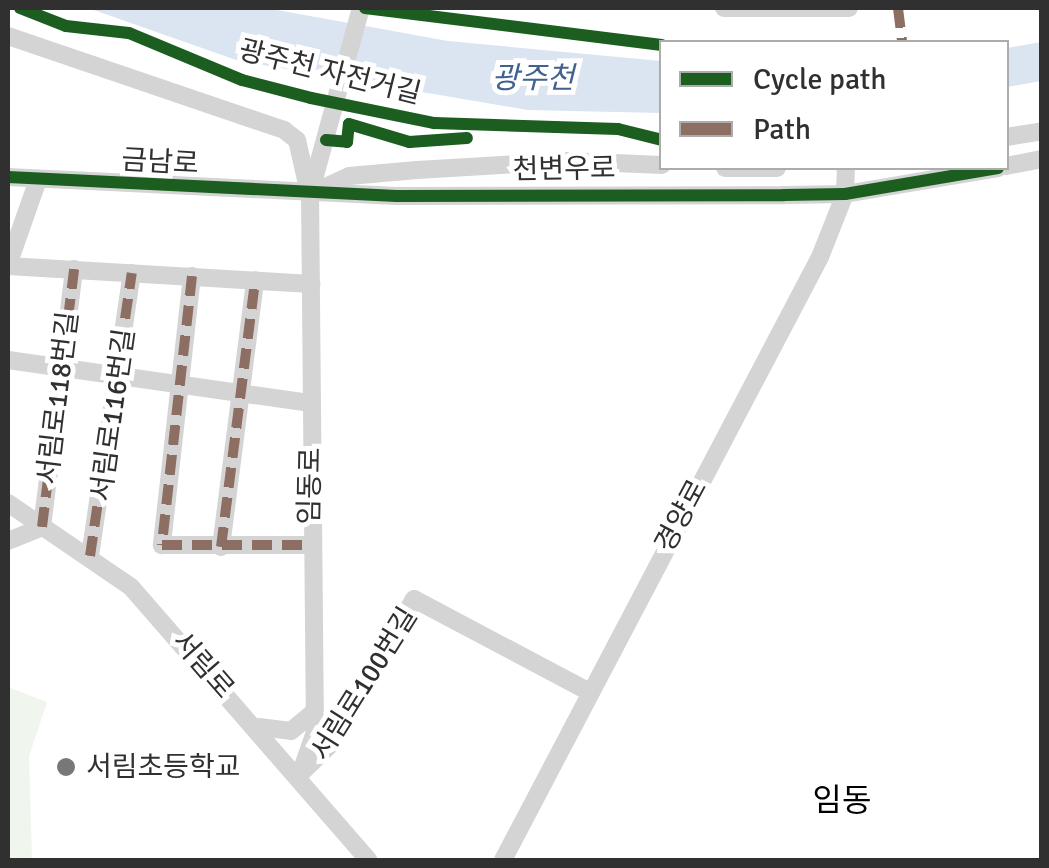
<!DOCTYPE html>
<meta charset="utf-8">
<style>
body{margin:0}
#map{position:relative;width:1049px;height:868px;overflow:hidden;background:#fff;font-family:Signika,"Noto Sans KR",sans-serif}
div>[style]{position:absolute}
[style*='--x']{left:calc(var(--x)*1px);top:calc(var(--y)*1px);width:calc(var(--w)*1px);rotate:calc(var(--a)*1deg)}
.green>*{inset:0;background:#f0f5ed}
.water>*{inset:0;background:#dbe4f1}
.minor>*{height:18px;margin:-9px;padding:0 9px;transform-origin:9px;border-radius:9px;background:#d4d4d4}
.quiet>*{height:10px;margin-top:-5px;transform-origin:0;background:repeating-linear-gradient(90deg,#8d6e63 0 20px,transparent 0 30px)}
.cycleway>*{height:12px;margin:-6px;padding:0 6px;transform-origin:6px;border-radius:6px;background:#1b5e20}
.dots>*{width:28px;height:28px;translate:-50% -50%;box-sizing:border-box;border:5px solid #fff;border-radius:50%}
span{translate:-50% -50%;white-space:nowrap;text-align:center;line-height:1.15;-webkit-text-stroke:10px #fff;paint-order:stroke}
.street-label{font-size:28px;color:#303030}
.poi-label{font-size:28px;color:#303030}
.left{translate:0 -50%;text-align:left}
.water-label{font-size:30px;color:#41618f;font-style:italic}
.quarter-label{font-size:32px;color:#000}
.frame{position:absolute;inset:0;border:10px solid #303030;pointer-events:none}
.legend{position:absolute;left:659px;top:40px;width:350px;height:130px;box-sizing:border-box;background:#fff;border:2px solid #acacac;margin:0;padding:12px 18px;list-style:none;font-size:30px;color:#303030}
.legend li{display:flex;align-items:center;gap:20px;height:50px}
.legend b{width:50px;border:2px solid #acacac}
</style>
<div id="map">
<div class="green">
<i style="clip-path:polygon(8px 687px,47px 702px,29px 756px,32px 860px,8px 860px)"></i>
</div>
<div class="water">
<i style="clip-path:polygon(88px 8px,266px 8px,448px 41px,661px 61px,661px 113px,528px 110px,239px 61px)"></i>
<i style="clip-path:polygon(1041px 42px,1041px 81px,1007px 87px,1007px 48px)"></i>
</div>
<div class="minor">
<i style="--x:724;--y:8;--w:125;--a:0"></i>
<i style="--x:8;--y:36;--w:292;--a:18.8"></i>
<i style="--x:284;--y:130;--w:16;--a:38"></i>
<i style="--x:297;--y:140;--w:54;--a:77.2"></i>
<i style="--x:1006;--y:137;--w:36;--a:-9"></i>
<i style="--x:1006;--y:166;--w:37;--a:-11"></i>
<i style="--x:725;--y:168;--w:52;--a:0"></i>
<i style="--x:8;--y:177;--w:389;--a:2.8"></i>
<i style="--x:397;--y:196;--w:387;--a:-0.1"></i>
<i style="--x:784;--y:195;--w:61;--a:-0.9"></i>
<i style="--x:845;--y:194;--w:155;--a:-9.6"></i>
<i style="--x:315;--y:192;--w:38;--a:-25"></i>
<i style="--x:349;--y:176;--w:68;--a:-5"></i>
<i style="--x:417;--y:170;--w:150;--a:-3.4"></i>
<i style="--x:567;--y:161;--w:95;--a:2.4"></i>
<i style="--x:8;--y:265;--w:90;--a:-70.6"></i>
<i style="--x:8;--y:266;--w:304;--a:3.4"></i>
<i style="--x:192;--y:276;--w:271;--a:96.4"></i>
<i style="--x:162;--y:545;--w:147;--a:0"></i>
<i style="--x:8;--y:360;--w:306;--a:8.1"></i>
<i style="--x:8;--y:503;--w:149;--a:34.3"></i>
<i style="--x:131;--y:587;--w:362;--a:49"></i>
<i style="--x:8;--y:541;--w:37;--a:-22"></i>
<i style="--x:42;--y:527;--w:260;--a:-82.9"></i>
<i style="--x:221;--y:547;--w:269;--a:-82.7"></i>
<i style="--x:90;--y:556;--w:286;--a:-81.6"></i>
<i style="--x:259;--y:727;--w:32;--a:7"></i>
<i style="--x:291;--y:731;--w:31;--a:-40"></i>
<i style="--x:300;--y:774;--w:43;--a:-44.1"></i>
<i style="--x:331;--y:744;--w:167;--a:-60.2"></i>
<i style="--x:414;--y:599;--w:197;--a:27.9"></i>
<i style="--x:300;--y:775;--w:46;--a:-70.8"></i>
<i style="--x:315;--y:732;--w:538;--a:-90.53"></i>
<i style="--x:310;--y:194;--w:193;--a:-74.7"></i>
<i style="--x:503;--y:860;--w:681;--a:-62.27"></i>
<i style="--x:820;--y:257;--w:68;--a:-68.4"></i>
<i style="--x:845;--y:194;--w:26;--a:-88"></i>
</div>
<div class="quiet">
<i style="--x:898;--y:8;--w:34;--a:83"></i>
<i style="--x:192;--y:276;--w:271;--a:96.4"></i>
<i style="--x:162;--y:545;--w:147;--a:0"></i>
<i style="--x:42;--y:527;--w:260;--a:-82.9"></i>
<i style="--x:221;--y:547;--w:269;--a:-82.7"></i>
<i style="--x:90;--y:556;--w:286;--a:-81.6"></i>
</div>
<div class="cycleway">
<i style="--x:20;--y:8;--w:49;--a:21.4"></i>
<i style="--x:66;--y:26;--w:63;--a:6.3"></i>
<i style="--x:129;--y:33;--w:122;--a:22.6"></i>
<i style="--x:242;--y:80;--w:71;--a:14.6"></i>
<i style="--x:311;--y:98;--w:126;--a:11.5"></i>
<i style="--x:434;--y:123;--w:184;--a:1.9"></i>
<i style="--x:618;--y:129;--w:45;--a:14"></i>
<i style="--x:365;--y:8;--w:299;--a:7.1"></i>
<i style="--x:326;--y:140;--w:21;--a:5"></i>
<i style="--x:347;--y:142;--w:18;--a:-84"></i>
<i style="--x:349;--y:124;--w:63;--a:16.7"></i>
<i style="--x:409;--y:142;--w:58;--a:-3.9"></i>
<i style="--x:8;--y:177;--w:389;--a:2.8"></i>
<i style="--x:397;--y:196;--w:387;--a:-0.1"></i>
<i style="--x:784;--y:195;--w:61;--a:-0.9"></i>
<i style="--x:845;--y:194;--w:155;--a:-9.6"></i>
</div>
<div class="dots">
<i style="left:66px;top:767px;background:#787878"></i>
</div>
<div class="street-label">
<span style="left:330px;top:72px;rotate:14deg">광주천 자전거길</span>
<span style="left:160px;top:162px;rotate:3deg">금남로</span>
<span style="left:564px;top:169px;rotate:-1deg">천변우로</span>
<span style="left:58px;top:398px;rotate:-83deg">서림로118번길</span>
<span style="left:113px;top:415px;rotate:-82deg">서림로116번길</span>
<span style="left:310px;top:486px;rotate:-89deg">임동로</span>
<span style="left:681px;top:516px;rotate:-62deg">경양로</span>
<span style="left:203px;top:665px;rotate:49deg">서림로</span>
<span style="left:364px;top:684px;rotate:-58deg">서림로100번길</span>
</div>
<div class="poi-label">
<span class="left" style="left:86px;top:767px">서림초등학교</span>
</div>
<div class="water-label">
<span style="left:533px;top:79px">광주천</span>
</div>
<div class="quarter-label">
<span style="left:842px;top:801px">임동</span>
</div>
<div class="frame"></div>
<ul class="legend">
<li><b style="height:12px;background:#1b5e20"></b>Cycle path</li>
<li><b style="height:12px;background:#8d6e63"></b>Path</li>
</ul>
</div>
